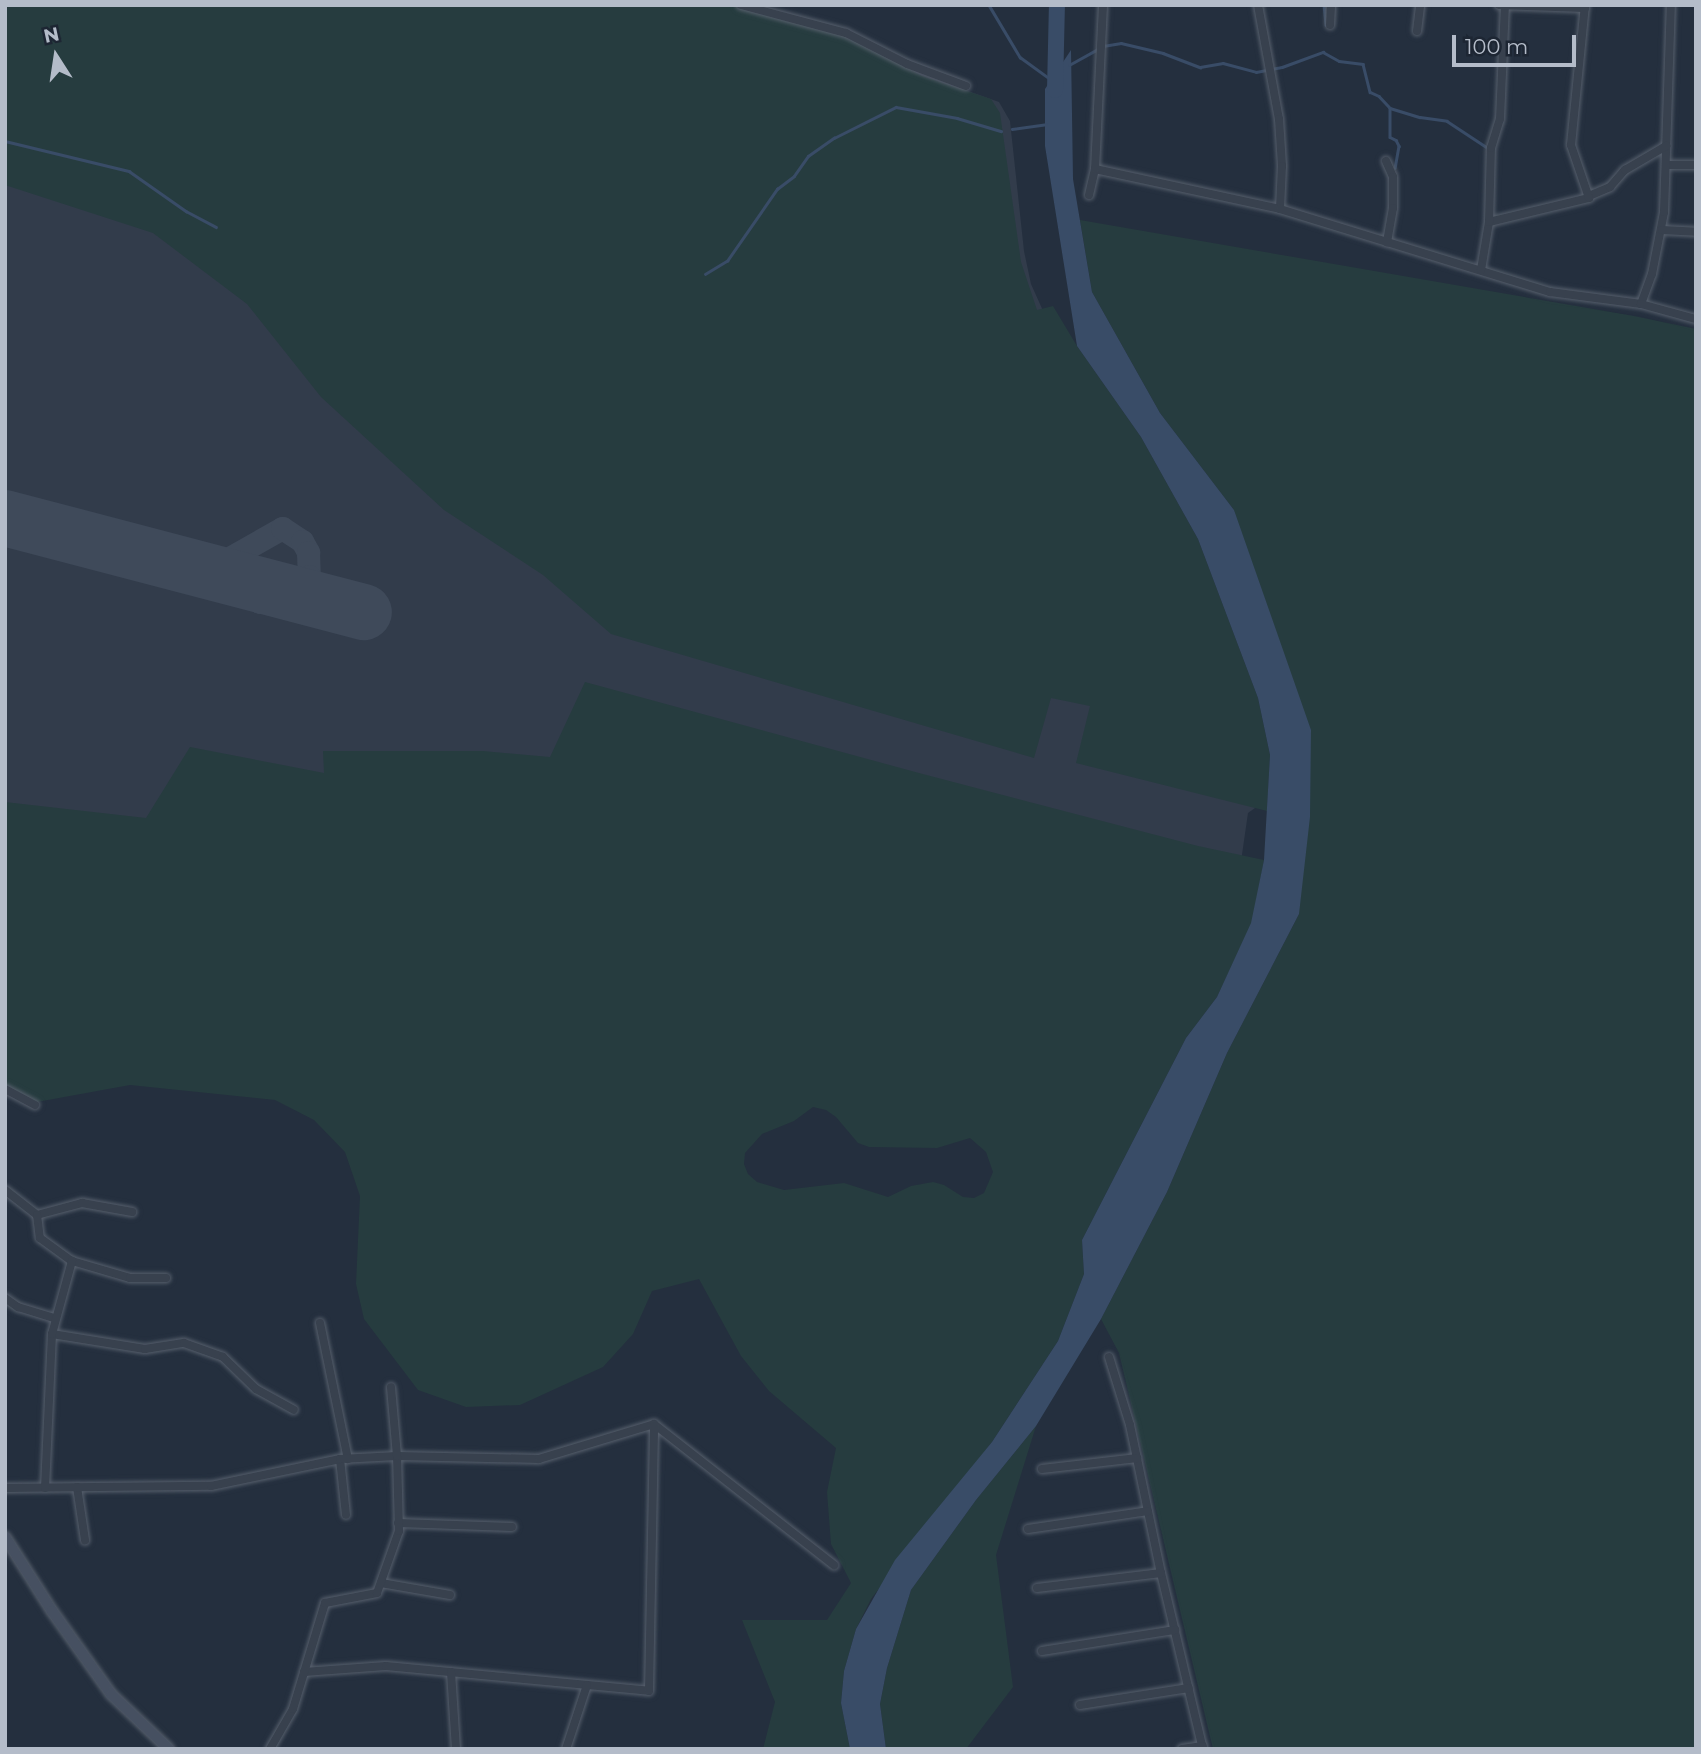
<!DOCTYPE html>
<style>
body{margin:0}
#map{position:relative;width:1701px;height:1754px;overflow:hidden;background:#242f3e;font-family:Montserrat,sans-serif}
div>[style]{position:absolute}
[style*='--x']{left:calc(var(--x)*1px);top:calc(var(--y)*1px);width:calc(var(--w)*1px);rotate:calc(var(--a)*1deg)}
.airport>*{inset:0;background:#323c4b}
.green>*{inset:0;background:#263c3f}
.water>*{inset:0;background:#394c67}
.stream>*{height:2.5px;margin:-1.25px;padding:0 1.25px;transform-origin:1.25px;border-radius:1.25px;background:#394c67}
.river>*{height:16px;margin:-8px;padding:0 8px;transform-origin:8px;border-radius:8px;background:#394c67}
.taxiway>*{height:23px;margin:-11.5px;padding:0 11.5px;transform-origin:11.5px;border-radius:11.5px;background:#3f4a5a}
.runway>*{height:56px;margin:-28px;padding:0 28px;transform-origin:28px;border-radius:28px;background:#3f4a5a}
.roads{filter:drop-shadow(0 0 2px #565f6c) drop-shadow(0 0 2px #565f6c)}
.minor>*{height:8px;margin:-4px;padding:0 4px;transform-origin:4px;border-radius:4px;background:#38414e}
.secondary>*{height:10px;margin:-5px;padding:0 5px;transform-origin:5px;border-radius:5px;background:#465061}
span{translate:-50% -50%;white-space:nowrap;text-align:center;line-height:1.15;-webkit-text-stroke:5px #1d2633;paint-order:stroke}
.frame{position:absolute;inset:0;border:7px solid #b4bcc9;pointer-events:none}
.north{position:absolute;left:21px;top:21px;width:70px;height:70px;-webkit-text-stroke:5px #1d2633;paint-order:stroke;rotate:348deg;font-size:19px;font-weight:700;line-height:28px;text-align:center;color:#b4bcc9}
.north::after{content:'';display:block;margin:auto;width:24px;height:32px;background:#b4bcc9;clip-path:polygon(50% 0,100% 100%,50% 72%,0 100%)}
.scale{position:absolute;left:1452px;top:35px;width:124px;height:32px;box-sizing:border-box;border:4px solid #b4bcc9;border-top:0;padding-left:9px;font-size:21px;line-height:24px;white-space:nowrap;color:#b4bcc9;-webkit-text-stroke:5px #1d2633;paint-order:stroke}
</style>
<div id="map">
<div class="airport">
<i style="clip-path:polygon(5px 5px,849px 37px,923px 75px,999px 102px,1010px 121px,1024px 251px,1031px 284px,1259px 791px,1255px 808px,1248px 813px,1235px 903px,974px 1137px,912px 1086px,296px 1103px,174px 1077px,5px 1083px)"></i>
</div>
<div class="green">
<i style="clip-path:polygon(5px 5px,727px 5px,848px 35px,922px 76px,991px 99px,1000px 113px,1021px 262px,1037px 310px,1053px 306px,1077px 346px,1141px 437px,1198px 539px,1258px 698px,1270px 755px,1267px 811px,1076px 763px,1090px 706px,1051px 698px,1034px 758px,611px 634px,543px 575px,444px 510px,321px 397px,247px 304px,153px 233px,5px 185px)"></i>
<i style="clip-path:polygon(1080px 220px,1634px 316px,1696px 329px,1696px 1749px,1213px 1749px,1119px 1353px,1101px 1319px,1167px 1192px,1227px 1053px,1299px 914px,1234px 510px,1160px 413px,1092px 292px)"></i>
<i style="clip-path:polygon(evenodd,585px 682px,919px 773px,1198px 846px,1264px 860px,1252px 923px,1217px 997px,1186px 1038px,1082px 1240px,1084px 1274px,1058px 1341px,992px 1442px,871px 1599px,856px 1629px,844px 1671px,841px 1703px,850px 1749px,763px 1749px,775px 1702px,742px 1620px,827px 1620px,851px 1583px,831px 1544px,827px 1492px,836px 1448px,769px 1391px,741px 1356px,699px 1279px,652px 1291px,633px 1334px,603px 1367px,520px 1405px,466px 1407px,418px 1390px,364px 1319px,356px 1284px,360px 1196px,345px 1152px,314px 1120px,275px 1100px,130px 1085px,37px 1102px,27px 1101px,5px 1089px,5px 802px,146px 818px,190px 747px,324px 773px,323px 751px,483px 751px,550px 757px,585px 682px,813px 1107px,826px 1110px,836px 1117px,858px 1143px,869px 1147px,937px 1148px,970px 1138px,986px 1152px,993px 1172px,984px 1193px,974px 1198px,963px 1197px,944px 1185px,933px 1182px,911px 1186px,888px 1197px,844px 1183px,784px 1190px,757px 1182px,748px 1174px,744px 1164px,745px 1153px,762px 1134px,794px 1121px,813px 1107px)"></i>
<i style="clip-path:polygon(1036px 1426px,996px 1555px,1013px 1687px,966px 1749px,886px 1749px,880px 1704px,887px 1668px,911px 1590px,976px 1500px)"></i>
</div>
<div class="water">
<i style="clip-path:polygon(1071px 50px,1073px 179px,1092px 292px,1160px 413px,1234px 510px,1311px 730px,1310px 817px,1299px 914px,1227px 1053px,1167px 1192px,1101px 1319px,1036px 1426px,976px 1500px,911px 1590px,887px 1668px,880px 1704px,886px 1749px,850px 1749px,841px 1703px,844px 1671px,856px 1629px,895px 1560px,992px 1442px,1058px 1341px,1084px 1274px,1082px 1240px,1186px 1038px,1217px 997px,1251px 923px,1264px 860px,1270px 755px,1258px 698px,1198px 539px,1141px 437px,1077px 346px,1045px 146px,1045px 89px)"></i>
</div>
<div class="stream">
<i style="--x:989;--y:5;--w:61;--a:59.2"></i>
<i style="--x:1020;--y:57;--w:41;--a:36"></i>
<i style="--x:1324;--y:5;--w:20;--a:84"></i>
<i style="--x:1069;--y:65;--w:39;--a:-29"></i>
<i style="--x:1103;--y:46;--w:18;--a:-9"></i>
<i style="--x:1121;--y:43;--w:43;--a:13.4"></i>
<i style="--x:1163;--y:53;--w:40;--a:21"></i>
<i style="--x:1200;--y:67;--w:23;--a:-10"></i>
<i style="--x:1223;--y:63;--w:34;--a:15"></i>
<i style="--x:1256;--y:72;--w:26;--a:-11"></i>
<i style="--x:1282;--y:67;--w:44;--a:-20.1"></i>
<i style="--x:1323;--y:52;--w:18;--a:29"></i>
<i style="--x:1339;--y:61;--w:24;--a:7"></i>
<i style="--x:1363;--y:64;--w:29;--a:76"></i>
<i style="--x:1370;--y:92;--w:10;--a:24"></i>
<i style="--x:1379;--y:96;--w:16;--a:47"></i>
<i style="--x:1390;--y:108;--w:31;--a:17"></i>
<i style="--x:1420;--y:117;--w:27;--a:8"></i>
<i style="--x:1447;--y:121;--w:49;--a:33.4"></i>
<i style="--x:1390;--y:108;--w:29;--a:90"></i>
<i style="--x:1390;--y:137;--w:7;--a:27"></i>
<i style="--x:1396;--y:140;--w:7;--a:63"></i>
<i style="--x:1399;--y:146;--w:22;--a:100"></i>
<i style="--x:1012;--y:129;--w:34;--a:-8"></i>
<i style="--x:5;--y:141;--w:128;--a:13.6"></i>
<i style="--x:129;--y:171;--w:70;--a:35.1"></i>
<i style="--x:186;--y:211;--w:34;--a:28"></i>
<i style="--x:705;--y:274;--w:26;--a:-31"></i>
<i style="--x:727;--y:261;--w:88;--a:-55.2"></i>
<i style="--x:777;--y:189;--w:21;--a:-37"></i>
<i style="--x:794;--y:176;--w:24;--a:-55"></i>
<i style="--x:808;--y:156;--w:32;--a:-35"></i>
<i style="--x:834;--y:138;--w:69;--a:-26.6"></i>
<i style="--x:896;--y:107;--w:62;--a:10.2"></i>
<i style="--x:957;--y:118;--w:46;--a:16.5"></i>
</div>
<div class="river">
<i style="--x:1055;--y:90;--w:85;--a:-88.7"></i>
</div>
<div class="taxiway">
<i style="--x:183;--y:564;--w:26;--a:2"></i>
<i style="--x:209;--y:565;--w:16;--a:-15"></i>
<i style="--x:224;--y:561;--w:67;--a:-29.6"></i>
<i style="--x:282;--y:528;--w:24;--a:33"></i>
<i style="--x:302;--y:541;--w:13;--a:61"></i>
<i style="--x:308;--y:552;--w:24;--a:88"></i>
<i style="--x:309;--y:576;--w:12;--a:114"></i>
<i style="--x:304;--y:587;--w:25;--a:143"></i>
<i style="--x:284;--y:602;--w:24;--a:180"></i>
<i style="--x:260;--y:602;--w:13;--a:-151"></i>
<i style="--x:249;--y:596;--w:28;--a:-134"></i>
</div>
<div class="runway">
<i style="--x:5;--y:518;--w:371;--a:14.7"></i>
</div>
<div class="roads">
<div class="minor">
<i style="--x:741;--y:5;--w:109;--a:14.9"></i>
<i style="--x:846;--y:33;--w:68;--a:26.9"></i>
<i style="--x:907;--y:64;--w:63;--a:20.4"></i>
<i style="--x:1258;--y:5;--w:116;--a:79.6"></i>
<i style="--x:1279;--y:119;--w:47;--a:86.3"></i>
<i style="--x:1282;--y:166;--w:43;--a:92.7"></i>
<i style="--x:1499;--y:5;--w:86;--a:2"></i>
<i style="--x:1330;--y:25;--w:20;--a:-87"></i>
<i style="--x:1417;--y:31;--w:26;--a:-83"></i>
<i style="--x:1386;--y:161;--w:17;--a:66"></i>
<i style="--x:1393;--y:177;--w:31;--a:90"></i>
<i style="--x:1393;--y:208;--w:35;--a:100"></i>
<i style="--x:1668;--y:165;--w:28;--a:0"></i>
<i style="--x:1095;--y:169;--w:189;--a:12.2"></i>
<i style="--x:1280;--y:209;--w:282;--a:17.1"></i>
<i style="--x:1550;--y:292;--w:92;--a:7.5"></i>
<i style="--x:1641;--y:304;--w:32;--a:-70"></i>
<i style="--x:1652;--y:274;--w:63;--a:-79"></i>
<i style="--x:1664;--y:212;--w:207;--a:-88.1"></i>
<i style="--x:1089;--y:195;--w:27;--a:-77"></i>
<i style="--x:1095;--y:169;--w:164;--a:-87.2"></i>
<i style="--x:1589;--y:196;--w:23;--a:-23"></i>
<i style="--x:1610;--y:187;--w:23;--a:-49"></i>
<i style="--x:1625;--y:170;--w:48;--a:-30.3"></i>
<i style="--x:1489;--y:222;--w:103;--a:-13.5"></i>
<i style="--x:1589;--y:198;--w:56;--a:-108.8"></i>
<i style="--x:1571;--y:145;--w:141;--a:-84.3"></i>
<i style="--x:1662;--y:230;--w:34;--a:3"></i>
<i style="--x:1481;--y:270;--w:49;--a:-80.5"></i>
<i style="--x:1489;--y:222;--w:74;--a:-88.5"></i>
<i style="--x:1491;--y:148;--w:30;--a:-73"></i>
<i style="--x:1500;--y:119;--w:114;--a:-87.5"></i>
<i style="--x:1641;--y:304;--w:57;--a:15.3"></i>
<i style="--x:5;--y:1089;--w:34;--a:28"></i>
<i style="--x:5;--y:1190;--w:41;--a:38"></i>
<i style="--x:37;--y:1215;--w:47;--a:-14.9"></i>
<i style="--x:82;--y:1203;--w:51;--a:10.2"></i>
<i style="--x:37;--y:1215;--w:23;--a:83"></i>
<i style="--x:40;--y:1238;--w:39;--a:36"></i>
<i style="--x:72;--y:1261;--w:60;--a:16.3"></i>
<i style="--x:130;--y:1278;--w:36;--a:0"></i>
<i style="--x:5;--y:1298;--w:16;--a:35"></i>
<i style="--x:18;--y:1307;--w:38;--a:17"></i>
<i style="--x:320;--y:1323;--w:139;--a:78.4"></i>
<i style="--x:52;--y:1334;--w:94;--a:9.2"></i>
<i style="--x:145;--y:1349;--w:39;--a:-9"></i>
<i style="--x:184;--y:1343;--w:41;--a:19.7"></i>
<i style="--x:223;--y:1357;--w:46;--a:44.1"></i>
<i style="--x:256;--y:1389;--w:43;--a:28.9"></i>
<i style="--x:1109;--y:1357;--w:71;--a:72.8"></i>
<i style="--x:1130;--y:1425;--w:151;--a:78.2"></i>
<i style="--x:1161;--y:1573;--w:181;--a:76.6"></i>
<i style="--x:340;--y:1459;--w:56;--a:83.9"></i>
<i style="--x:1042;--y:1469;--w:96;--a:-6.6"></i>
<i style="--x:77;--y:1487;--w:54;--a:81.4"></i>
<i style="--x:5;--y:1488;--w:206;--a:-0.6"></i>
<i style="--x:211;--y:1486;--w:132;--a:-11.8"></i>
<i style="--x:340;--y:1459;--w:57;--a:-3"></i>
<i style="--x:397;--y:1456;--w:142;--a:1.2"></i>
<i style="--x:539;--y:1459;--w:120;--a:-16.9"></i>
<i style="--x:654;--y:1424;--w:229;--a:38.1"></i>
<i style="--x:45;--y:1488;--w:154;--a:-87.4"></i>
<i style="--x:52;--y:1334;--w:76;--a:-74.7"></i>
<i style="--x:398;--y:1523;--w:114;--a:2"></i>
<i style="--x:1028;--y:1529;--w:121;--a:-8.5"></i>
<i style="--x:381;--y:1583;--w:70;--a:9.9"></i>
<i style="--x:1037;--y:1588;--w:125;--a:-6.9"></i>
<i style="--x:1042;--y:1651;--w:135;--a:-9"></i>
<i style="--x:304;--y:1672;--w:82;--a:-4.2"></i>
<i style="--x:386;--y:1666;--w:264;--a:5.4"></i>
<i style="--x:649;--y:1691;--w:267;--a:-88.9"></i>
<i style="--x:451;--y:1672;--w:77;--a:86.3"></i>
<i style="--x:1080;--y:1705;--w:110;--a:-8.9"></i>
<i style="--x:270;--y:1749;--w:46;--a:-60.1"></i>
<i style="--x:293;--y:1709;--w:111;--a:-73.2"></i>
<i style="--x:325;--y:1603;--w:53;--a:-10.9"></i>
<i style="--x:377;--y:1593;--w:66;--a:-70.5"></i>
<i style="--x:399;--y:1531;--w:75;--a:-91.5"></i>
<i style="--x:397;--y:1456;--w:69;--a:-95"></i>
<i style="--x:566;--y:1749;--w:67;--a:-71.8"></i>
<i style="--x:1182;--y:1749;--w:21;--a:-8"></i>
</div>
<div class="secondary">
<i style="--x:5;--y:1537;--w:88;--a:57.6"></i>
<i style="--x:52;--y:1611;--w:102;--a:54.6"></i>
<i style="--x:111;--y:1694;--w:80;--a:43.5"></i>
</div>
</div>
<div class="frame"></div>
<div class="north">N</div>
<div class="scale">100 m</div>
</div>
